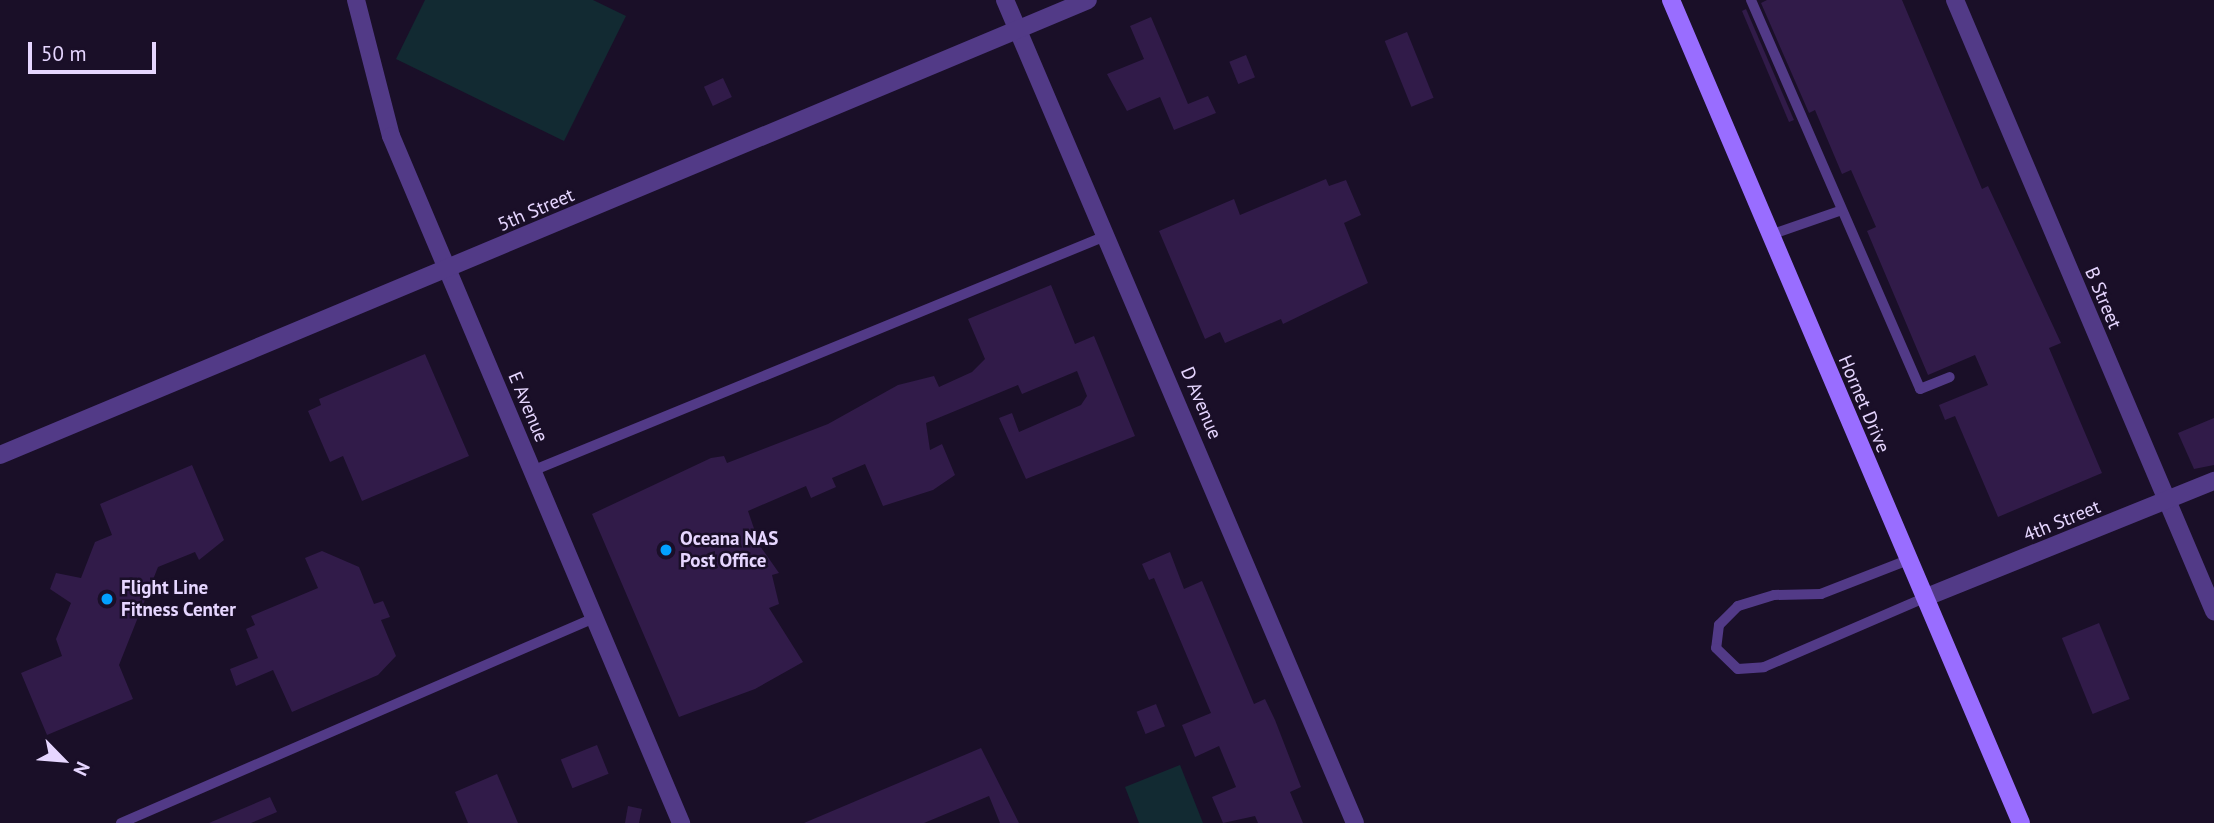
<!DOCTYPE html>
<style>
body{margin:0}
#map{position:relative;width:2214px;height:823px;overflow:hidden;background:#1a0f28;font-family:"PT Sans",sans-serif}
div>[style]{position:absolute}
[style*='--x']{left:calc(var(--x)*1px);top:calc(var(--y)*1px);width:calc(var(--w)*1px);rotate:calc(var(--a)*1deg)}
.green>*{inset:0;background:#122a32}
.building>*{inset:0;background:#311b49;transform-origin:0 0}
.lane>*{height:10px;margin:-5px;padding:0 5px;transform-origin:5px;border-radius:5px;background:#523a87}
.street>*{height:18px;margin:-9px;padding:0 9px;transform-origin:9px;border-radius:9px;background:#523a87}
.secondary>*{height:18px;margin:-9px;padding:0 9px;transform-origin:9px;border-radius:9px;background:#996dff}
.dots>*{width:19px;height:19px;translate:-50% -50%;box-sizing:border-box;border:4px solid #1a0f28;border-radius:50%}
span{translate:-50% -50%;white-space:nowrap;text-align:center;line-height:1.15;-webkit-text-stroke:5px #1a0f28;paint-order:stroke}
.street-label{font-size:19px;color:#e6d6ff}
.poi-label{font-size:19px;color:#e6d6ff;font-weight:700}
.left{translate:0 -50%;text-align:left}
.north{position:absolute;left:28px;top:725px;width:70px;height:70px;-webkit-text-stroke:5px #1a0f28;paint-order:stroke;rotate:115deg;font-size:19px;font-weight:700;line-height:28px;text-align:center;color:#e6d6ff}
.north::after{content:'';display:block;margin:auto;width:24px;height:32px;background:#e6d6ff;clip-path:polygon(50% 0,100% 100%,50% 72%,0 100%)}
.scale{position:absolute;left:28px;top:42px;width:128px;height:32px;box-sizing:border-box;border:4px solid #e6d6ff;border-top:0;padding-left:9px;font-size:21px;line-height:24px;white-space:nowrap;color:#e6d6ff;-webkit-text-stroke:5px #1a0f28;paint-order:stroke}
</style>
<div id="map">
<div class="green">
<i style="clip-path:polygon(425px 0,593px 0,626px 16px,564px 141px,396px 59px)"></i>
<i style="clip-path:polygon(1180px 765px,1203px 823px,1139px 823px,1125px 787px)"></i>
</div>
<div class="building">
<i style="clip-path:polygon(1767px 0,1902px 0,1982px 189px,1988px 186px,2061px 343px,2049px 348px,2102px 473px,1998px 517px,1955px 416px,1945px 420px,1939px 405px,1988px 385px,1975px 355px,1928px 375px,1867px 231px,1876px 227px,1851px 170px,1842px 174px,1815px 110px,1809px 113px,1761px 3px)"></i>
<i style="clip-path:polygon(1746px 9px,1794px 120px,1789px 122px,1742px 11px)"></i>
<i style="clip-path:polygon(1151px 17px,1188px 104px,1208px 96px,1216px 113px,1174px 130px,1160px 97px,1127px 111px,1107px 74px,1144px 59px,1130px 26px)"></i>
<i style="left:1407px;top:32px;width:71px;height:24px;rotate:68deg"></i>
<i style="left:1246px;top:55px;width:24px;height:18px;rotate:68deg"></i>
<i style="left:723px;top:78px;width:21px;height:21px;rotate:65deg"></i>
<i style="clip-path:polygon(1326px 179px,1329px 186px,1346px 180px,1361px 215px,1344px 223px,1368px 283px,1283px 324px,1281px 319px,1225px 343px,1220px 332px,1205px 339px,1159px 231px,1234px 199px,1240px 215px)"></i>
<i style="clip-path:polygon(1051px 285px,1075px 344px,1094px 336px,1135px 436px,1026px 479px,999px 418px,1012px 413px,1019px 432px,1081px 405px,1087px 396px,1077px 371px,1022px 394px,1018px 385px,926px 423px,930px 450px,942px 444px,955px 475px,933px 490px,883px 506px,865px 464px,832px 478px,836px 487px,811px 498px,806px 486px,748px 511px,760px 546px,779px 573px,772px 575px,779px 604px,769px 608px,803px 662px,755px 689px,679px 717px,592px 514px,711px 458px,724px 456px,727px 463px,828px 424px,898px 385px,934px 376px,939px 387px,972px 372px,985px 359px,968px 319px)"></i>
<i style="clip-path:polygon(425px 354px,469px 456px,362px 501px,343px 456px,330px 462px,308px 411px,321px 405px,319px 399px)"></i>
<i style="clip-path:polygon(2214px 418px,2214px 465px,2194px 469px,2178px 433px)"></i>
<i style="clip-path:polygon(192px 465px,224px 540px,199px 560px,195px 552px,158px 567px,119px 665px,133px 699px,47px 735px,21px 673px,62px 656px,56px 639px,71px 603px,50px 589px,56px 573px,81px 578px,95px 542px,112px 535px,100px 504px)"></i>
<i style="clip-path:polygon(322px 551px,359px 567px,374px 604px,383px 601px,390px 617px,381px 620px,396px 656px,378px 675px,292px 712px,273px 670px,236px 686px,230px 669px,258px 658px,246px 629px,255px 625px,251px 616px,318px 588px,305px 558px)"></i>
<i style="clip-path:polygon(1170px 552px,1184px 589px,1202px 581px,1254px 704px,1265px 699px,1275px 720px,1301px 787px,1290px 792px,1303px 823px,1258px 823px,1255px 816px,1223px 823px,1212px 797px,1236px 787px,1219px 746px,1195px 757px,1182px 725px,1211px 713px,1154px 578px,1149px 580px,1142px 564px)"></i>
<i style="left:2099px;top:623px;width:82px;height:40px;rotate:68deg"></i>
<i style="left:1156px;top:704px;width:24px;height:21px;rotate:68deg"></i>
<i style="left:597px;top:745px;width:31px;height:39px;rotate:68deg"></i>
<i style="clip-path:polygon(981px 748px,1019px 823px,1000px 823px,989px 796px,924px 823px,804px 823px)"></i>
<i style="clip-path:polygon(497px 774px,518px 823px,468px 823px,455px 792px)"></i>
<i style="clip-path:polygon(270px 797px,277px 812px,251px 823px,209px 823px)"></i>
<i style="clip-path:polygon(628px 806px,642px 809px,639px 823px,625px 823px)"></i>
</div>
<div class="lane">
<i style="--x:1751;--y:0;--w:424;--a:66.5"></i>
<i style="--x:1920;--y:389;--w:32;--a:-22"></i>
<i style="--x:1770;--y:235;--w:76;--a:-19.1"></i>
<i style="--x:532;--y:471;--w:622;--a:-22.28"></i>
<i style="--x:1908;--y:560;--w:93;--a:158.7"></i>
<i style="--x:1821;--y:594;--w:47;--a:178.8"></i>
<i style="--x:1774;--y:595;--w:38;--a:163"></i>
<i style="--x:1738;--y:606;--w:27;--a:135"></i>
<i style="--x:1719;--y:625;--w:23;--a:97"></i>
<i style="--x:1716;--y:648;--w:30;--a:44"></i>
<i style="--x:1738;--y:669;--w:26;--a:-4"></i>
<i style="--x:1764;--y:667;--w:174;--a:-23.3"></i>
<i style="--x:121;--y:823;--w:516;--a:-23.43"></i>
</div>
<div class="street">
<i style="--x:356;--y:0;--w:140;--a:75.6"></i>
<i style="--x:391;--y:136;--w:746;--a:67.11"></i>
<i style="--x:1005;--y:0;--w:894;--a:66.96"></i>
<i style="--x:1955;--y:0;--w:664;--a:67.03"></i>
<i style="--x:0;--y:455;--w:1179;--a:-22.69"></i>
<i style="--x:1924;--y:598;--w:313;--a:-22"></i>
</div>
<div class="secondary">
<i style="--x:1671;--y:0;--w:894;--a:66.96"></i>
</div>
<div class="dots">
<i style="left:666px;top:550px;background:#02a0ff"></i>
<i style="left:107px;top:599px;background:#02a0ff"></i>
</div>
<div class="street-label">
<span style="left:536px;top:210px;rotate:-23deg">5th Street</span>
<span style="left:2103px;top:298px;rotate:67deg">B Street</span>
<span style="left:1201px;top:403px;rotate:67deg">D Avenue</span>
<span style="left:1864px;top:404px;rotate:67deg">Hornet Drive</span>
<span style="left:528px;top:407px;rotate:67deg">E Avenue</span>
<span style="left:2062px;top:521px;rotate:-22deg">4th Street</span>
</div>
<div class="poi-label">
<span class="left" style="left:680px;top:550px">Oceana NAS<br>Post Office</span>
<span class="left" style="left:121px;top:599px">Flight Line<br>Fitness Center</span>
</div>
<div class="north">N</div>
<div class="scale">50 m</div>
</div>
